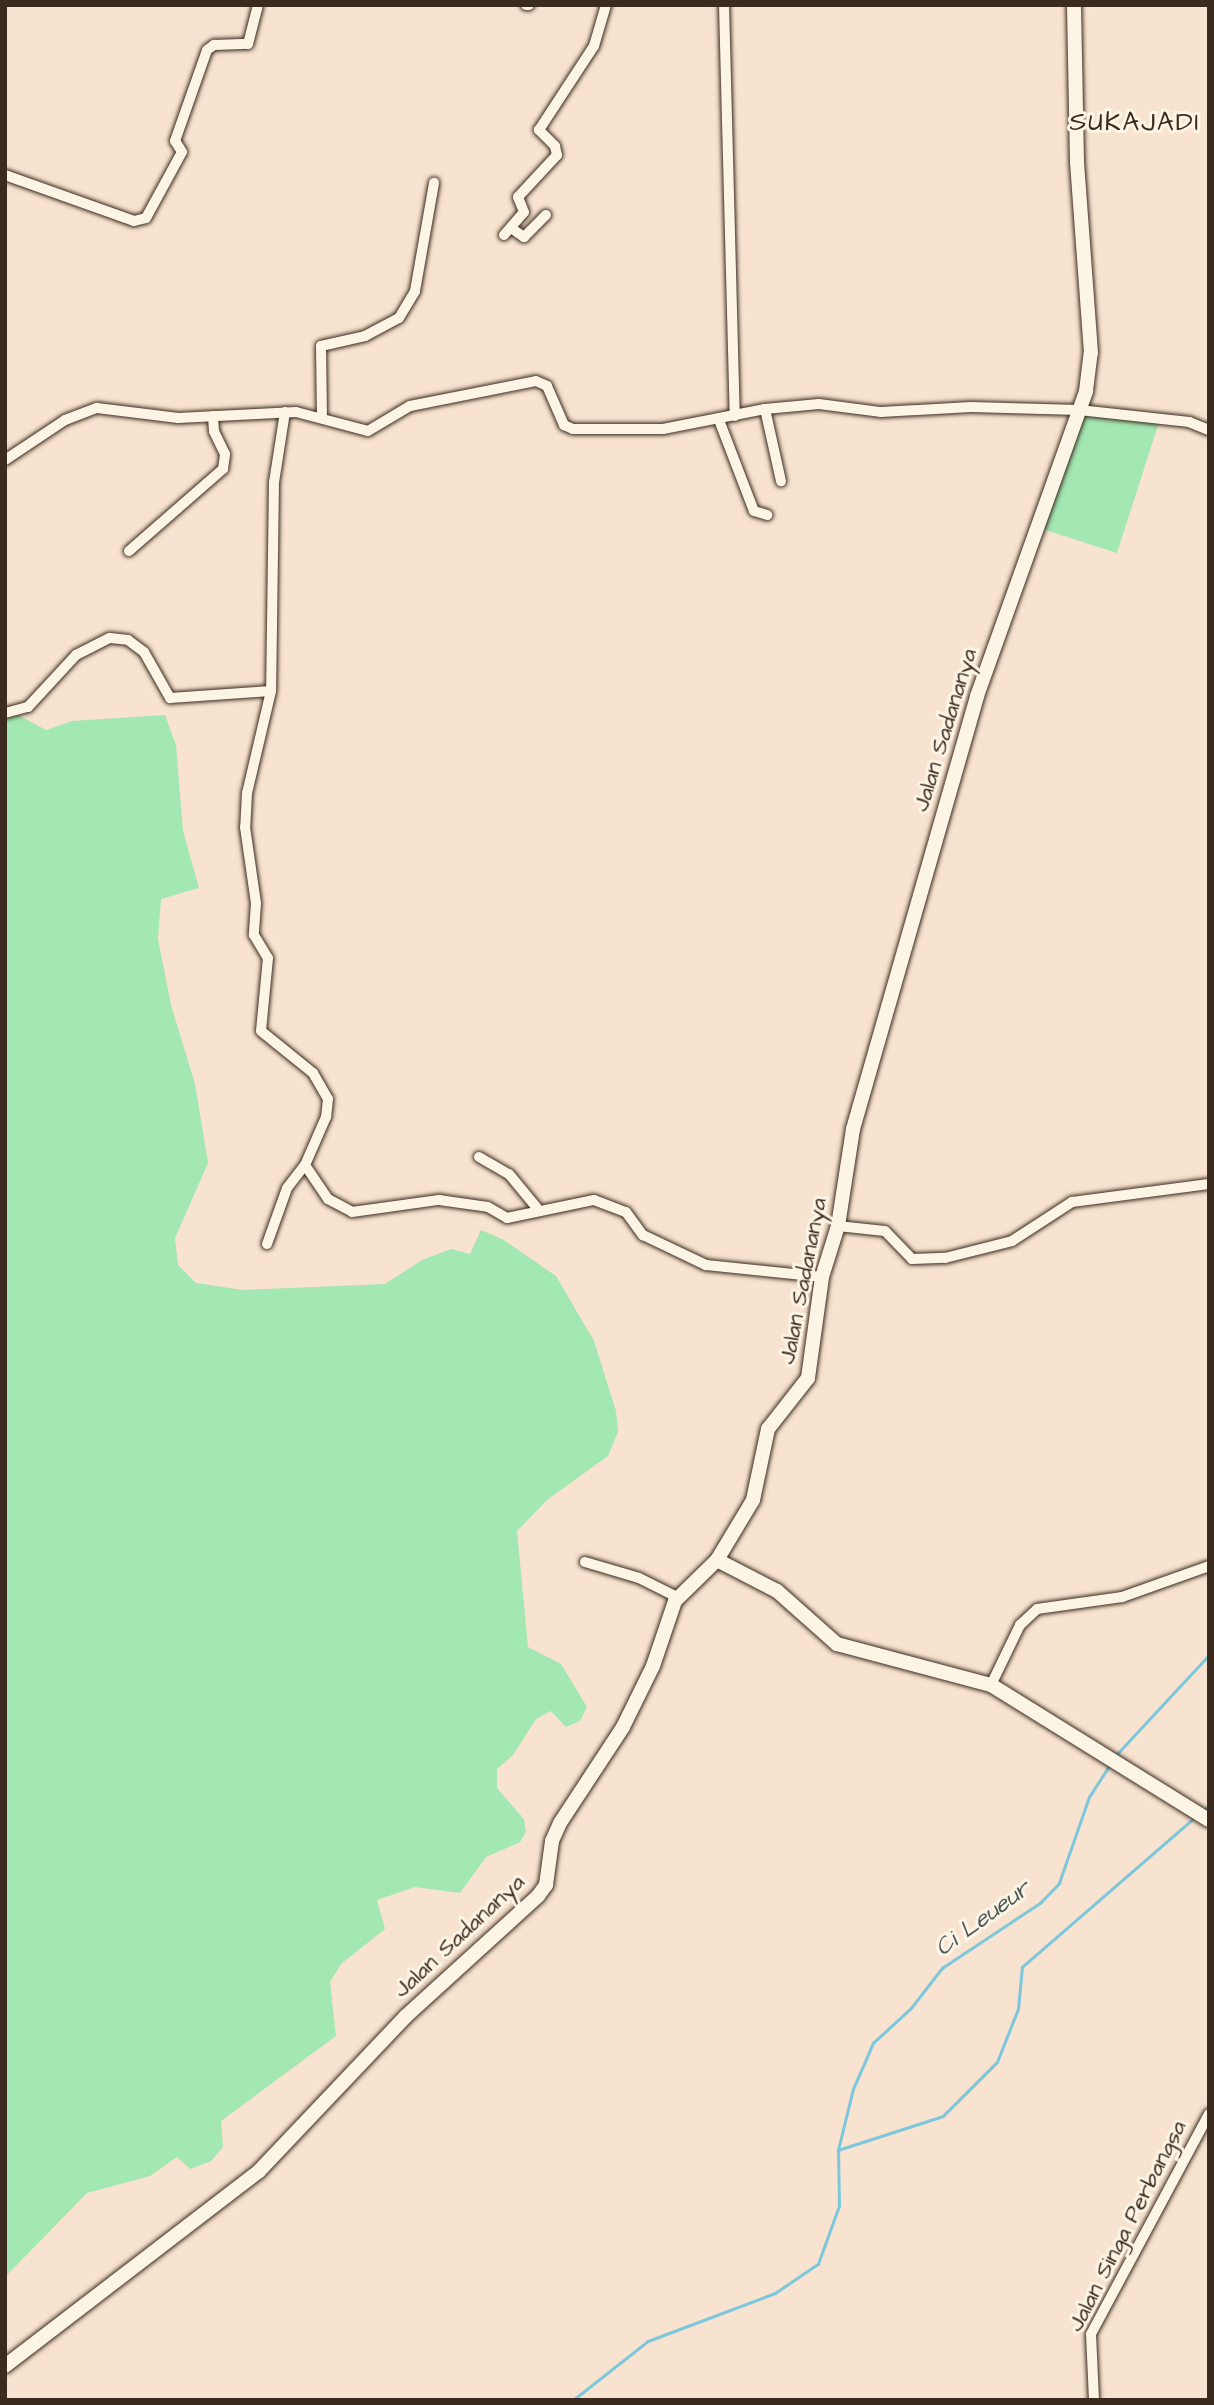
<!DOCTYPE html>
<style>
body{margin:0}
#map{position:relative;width:1214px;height:2405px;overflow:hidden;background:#f7e3cf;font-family:"Architects Daughter",sans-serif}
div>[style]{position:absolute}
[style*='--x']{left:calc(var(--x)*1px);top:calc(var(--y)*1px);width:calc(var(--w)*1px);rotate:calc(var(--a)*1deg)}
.green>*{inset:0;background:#a3e7b2}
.stream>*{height:2.5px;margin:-1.25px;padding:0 1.25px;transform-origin:1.25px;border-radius:1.25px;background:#7dc7dd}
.roads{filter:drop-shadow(0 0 2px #3b2a1e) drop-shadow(0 0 2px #3b2a1e)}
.street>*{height:10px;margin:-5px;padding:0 5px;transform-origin:5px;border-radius:5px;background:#fcf5e5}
.secondary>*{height:14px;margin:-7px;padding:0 7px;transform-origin:7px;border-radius:7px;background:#fcf5e5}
span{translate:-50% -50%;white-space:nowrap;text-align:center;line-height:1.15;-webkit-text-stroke:6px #fcf5e5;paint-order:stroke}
.street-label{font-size:23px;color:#3b2a1e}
.water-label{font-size:24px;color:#4f5957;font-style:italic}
.quarter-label{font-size:26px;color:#3b2a1e;letter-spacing:2px}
.frame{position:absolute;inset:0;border:7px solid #3b2a1e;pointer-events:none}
</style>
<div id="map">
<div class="green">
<i style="clip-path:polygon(1084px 413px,1159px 422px,1117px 553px,1039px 528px)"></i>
<i style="clip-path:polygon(5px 708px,46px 730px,72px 721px,165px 715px,176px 745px,183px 831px,199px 888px,161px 899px,158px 939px,171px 1005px,195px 1084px,208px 1163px,175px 1238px,178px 1265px,196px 1283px,243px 1290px,385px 1284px,422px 1260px,451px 1249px,470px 1254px,481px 1230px,502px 1239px,556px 1276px,594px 1341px,616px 1411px,618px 1432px,608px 1456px,547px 1500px,517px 1531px,528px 1647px,561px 1664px,587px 1707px,580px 1721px,566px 1727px,551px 1711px,536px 1719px,513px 1755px,497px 1769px,497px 1788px,524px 1819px,526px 1832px,520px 1842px,486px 1857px,460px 1893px,415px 1887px,377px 1900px,385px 1929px,341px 1964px,330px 1982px,336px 2036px,221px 2121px,223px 2147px,211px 2161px,190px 2169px,177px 2157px,150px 2176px,87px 2193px,5px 2277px)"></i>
</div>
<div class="stream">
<i style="--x:1116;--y:1755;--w:137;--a:-47.1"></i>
<i style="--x:1203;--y:1810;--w:7;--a:-34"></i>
<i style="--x:838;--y:2150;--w:110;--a:-17.9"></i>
<i style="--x:943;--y:2116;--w:76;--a:-45"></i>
<i style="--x:997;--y:2062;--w:57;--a:-68.4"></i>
<i style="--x:1018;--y:2009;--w:42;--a:-84.6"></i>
<i style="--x:1022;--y:1967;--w:229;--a:-40.9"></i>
<i style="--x:573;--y:2400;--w:95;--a:-38.2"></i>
<i style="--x:648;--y:2341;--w:136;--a:-20.7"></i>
<i style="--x:775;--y:2293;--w:52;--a:-34"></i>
<i style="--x:818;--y:2264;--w:62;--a:-70.1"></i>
<i style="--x:839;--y:2206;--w:56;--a:-91"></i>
<i style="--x:838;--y:2150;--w:63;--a:-76.2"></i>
<i style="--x:853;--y:2089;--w:50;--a:-66.5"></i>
<i style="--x:873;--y:2043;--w:52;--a:-42.6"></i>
<i style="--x:911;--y:2008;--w:51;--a:-52.2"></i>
<i style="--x:942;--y:1968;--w:118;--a:-33.6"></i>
<i style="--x:1040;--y:1903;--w:28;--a:-46"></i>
<i style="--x:1059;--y:1883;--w:91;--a:-70.8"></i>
<i style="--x:1089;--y:1797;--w:40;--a:-57.1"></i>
</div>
<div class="roads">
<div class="street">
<i style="--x:526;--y:5;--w:3;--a:0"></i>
<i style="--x:724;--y:5;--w:411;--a:88.5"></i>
<i style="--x:5;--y:175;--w:137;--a:19.6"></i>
<i style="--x:134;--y:221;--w:12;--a:-14"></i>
<i style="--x:146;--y:218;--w:75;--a:-61.4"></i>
<i style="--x:182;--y:152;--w:13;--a:-122"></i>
<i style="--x:175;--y:141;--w:96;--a:-70.6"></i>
<i style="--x:207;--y:50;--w:9;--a:-36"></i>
<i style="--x:214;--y:45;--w:34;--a:-2"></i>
<i style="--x:248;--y:44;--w:40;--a:-75.6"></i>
<i style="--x:511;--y:228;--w:16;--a:35"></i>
<i style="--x:524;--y:237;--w:31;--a:-45"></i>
<i style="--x:504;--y:235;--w:30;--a:-49"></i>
<i style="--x:524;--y:212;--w:16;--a:-112"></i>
<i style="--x:518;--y:197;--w:57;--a:-47.1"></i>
<i style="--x:557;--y:155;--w:9;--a:-103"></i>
<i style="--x:555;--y:146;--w:23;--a:-135"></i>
<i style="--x:539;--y:130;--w:100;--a:-56.8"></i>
<i style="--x:594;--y:46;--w:43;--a:-73.7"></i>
<i style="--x:765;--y:409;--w:74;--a:77.5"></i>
<i style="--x:285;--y:412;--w:71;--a:98.9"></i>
<i style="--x:274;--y:482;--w:209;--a:90.8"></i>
<i style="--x:271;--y:691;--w:105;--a:103.2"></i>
<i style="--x:247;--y:793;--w:34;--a:93"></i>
<i style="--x:245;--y:827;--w:77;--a:81.8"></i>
<i style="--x:256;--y:903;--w:32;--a:94"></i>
<i style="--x:254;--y:935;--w:27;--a:59"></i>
<i style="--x:268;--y:958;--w:73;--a:95.5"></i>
<i style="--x:261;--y:1031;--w:67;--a:38.9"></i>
<i style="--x:313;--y:1073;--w:30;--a:60"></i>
<i style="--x:328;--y:1099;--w:18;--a:96"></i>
<i style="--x:326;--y:1117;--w:52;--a:113.6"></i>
<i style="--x:305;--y:1165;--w:41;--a:55.9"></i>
<i style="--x:328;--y:1199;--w:27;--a:28"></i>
<i style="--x:352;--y:1212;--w:88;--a:-7.9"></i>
<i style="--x:439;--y:1200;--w:49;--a:8.1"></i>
<i style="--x:488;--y:1207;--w:22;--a:30"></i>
<i style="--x:507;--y:1218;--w:89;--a:-11.7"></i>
<i style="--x:594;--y:1200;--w:34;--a:21"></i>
<i style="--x:626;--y:1212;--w:29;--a:54"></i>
<i style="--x:643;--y:1235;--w:70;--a:25.5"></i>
<i style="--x:706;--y:1265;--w:117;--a:5.9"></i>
<i style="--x:322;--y:418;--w:72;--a:-90.8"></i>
<i style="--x:321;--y:346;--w:45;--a:-12.8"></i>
<i style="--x:365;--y:336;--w:38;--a:-28"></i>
<i style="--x:399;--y:318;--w:31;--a:-59"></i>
<i style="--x:415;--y:291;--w:110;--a:-80"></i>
<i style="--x:719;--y:420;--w:97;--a:69"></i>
<i style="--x:754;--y:511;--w:14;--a:17"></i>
<i style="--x:5;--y:460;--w:72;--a:-33.7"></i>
<i style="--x:65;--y:420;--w:34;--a:-21"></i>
<i style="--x:97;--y:408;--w:82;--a:7"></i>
<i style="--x:178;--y:418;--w:118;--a:-2.9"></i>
<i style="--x:296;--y:412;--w:74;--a:14.8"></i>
<i style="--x:368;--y:431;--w:49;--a:-30.8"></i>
<i style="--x:410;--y:406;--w:128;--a:-11.2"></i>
<i style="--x:536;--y:381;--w:12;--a:24"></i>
<i style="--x:547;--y:386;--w:43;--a:66.4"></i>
<i style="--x:564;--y:425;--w:10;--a:24"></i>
<i style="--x:573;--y:429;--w:90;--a:0"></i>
<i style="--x:663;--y:429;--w:104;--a:-11.1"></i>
<i style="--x:765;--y:409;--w:54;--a:-5.3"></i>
<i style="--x:819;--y:404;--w:63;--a:7.4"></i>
<i style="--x:881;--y:412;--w:90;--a:-3.2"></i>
<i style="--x:971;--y:407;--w:108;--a:1.6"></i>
<i style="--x:1079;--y:410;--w:111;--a:6.2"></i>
<i style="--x:1189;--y:422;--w:22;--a:22"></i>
<i style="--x:129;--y:551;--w:125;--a:-41.1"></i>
<i style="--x:223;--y:469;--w:15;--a:-82"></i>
<i style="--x:225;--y:454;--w:25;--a:-116"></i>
<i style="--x:214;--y:431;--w:15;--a:-94"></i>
<i style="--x:5;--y:713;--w:24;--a:-15"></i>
<i style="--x:28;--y:707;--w:71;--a:-47.3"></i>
<i style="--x:76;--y:655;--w:38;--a:-27"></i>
<i style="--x:110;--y:638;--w:18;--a:6"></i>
<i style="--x:128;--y:640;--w:20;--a:37"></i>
<i style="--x:144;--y:652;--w:53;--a:60.5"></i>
<i style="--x:170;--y:698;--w:101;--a:-4"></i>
<i style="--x:479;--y:1157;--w:34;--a:30"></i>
<i style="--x:509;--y:1174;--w:44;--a:50.5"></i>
<i style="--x:838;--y:1226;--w:47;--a:6.1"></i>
<i style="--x:885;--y:1231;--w:39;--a:46"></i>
<i style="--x:912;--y:1259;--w:33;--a:-2"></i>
<i style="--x:945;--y:1258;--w:69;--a:-14.2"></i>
<i style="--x:1012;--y:1241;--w:72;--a:-33"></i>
<i style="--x:1072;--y:1202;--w:138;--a:-7.5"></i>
<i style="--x:267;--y:1244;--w:59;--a:-70.3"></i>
<i style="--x:287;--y:1188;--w:29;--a:-52"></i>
<i style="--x:585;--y:1562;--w:56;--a:16.5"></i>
<i style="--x:639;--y:1578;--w:42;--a:26.6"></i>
<i style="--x:991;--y:1685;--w:67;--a:-64.2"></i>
<i style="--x:1020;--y:1625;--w:23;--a:-43"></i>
<i style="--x:1037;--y:1609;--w:86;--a:-8"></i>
<i style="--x:1122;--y:1597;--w:92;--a:-19.6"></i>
<i style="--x:1094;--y:2400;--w:66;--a:-92.6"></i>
<i style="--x:1091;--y:2334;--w:250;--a:-61.8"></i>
</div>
<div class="secondary">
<i style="--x:717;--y:1560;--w:68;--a:27.3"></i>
<i style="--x:777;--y:1591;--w:80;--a:41.5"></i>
<i style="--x:837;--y:1644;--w:159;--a:14.9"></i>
<i style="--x:991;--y:1685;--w:256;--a:31.8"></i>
<i style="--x:5;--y:2366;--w:320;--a:-37.5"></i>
<i style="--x:259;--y:2171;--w:212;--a:-46.5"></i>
<i style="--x:405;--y:2017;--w:180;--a:-42.3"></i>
<i style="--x:538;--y:1896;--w:14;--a:-54"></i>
<i style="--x:546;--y:1885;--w:44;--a:-82.2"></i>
<i style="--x:552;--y:1841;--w:20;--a:-66"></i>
<i style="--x:560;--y:1823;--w:115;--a:-56.7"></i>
<i style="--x:623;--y:1727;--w:68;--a:-63.8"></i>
<i style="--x:653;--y:1666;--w:69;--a:-71.3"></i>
<i style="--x:675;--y:1601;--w:59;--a:-44.3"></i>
<i style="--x:717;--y:1560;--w:70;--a:-59"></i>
<i style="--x:753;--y:1500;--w:73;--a:-78.1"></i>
<i style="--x:768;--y:1429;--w:65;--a:-51.9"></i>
<i style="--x:808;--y:1378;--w:102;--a:-82.1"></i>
<i style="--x:822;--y:1277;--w:53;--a:-72.6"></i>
<i style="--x:838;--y:1226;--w:98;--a:-81.2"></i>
<i style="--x:853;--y:1129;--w:450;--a:-74"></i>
<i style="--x:977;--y:696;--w:324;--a:-70.3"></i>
<i style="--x:1086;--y:391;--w:38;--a:-83"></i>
<i style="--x:1091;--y:353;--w:192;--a:-94.2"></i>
<i style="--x:1077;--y:162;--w:157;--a:-91.1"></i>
</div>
</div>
<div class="street-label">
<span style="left:945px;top:730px;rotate:-73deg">Jalan Sadananya</span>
<span style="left:803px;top:1281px;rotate:-79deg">Jalan Sadananya</span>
<span style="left:459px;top:1936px;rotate:-43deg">Jalan Sadananya</span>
<span style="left:1127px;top:2226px;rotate:-63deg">Jalan Singa Perbangsa</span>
</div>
<div class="water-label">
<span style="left:983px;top:1919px;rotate:-36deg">Ci Leueur</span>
</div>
<div class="quarter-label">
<span style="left:1135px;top:123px">SUKAJADI</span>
</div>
<div class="frame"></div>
</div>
